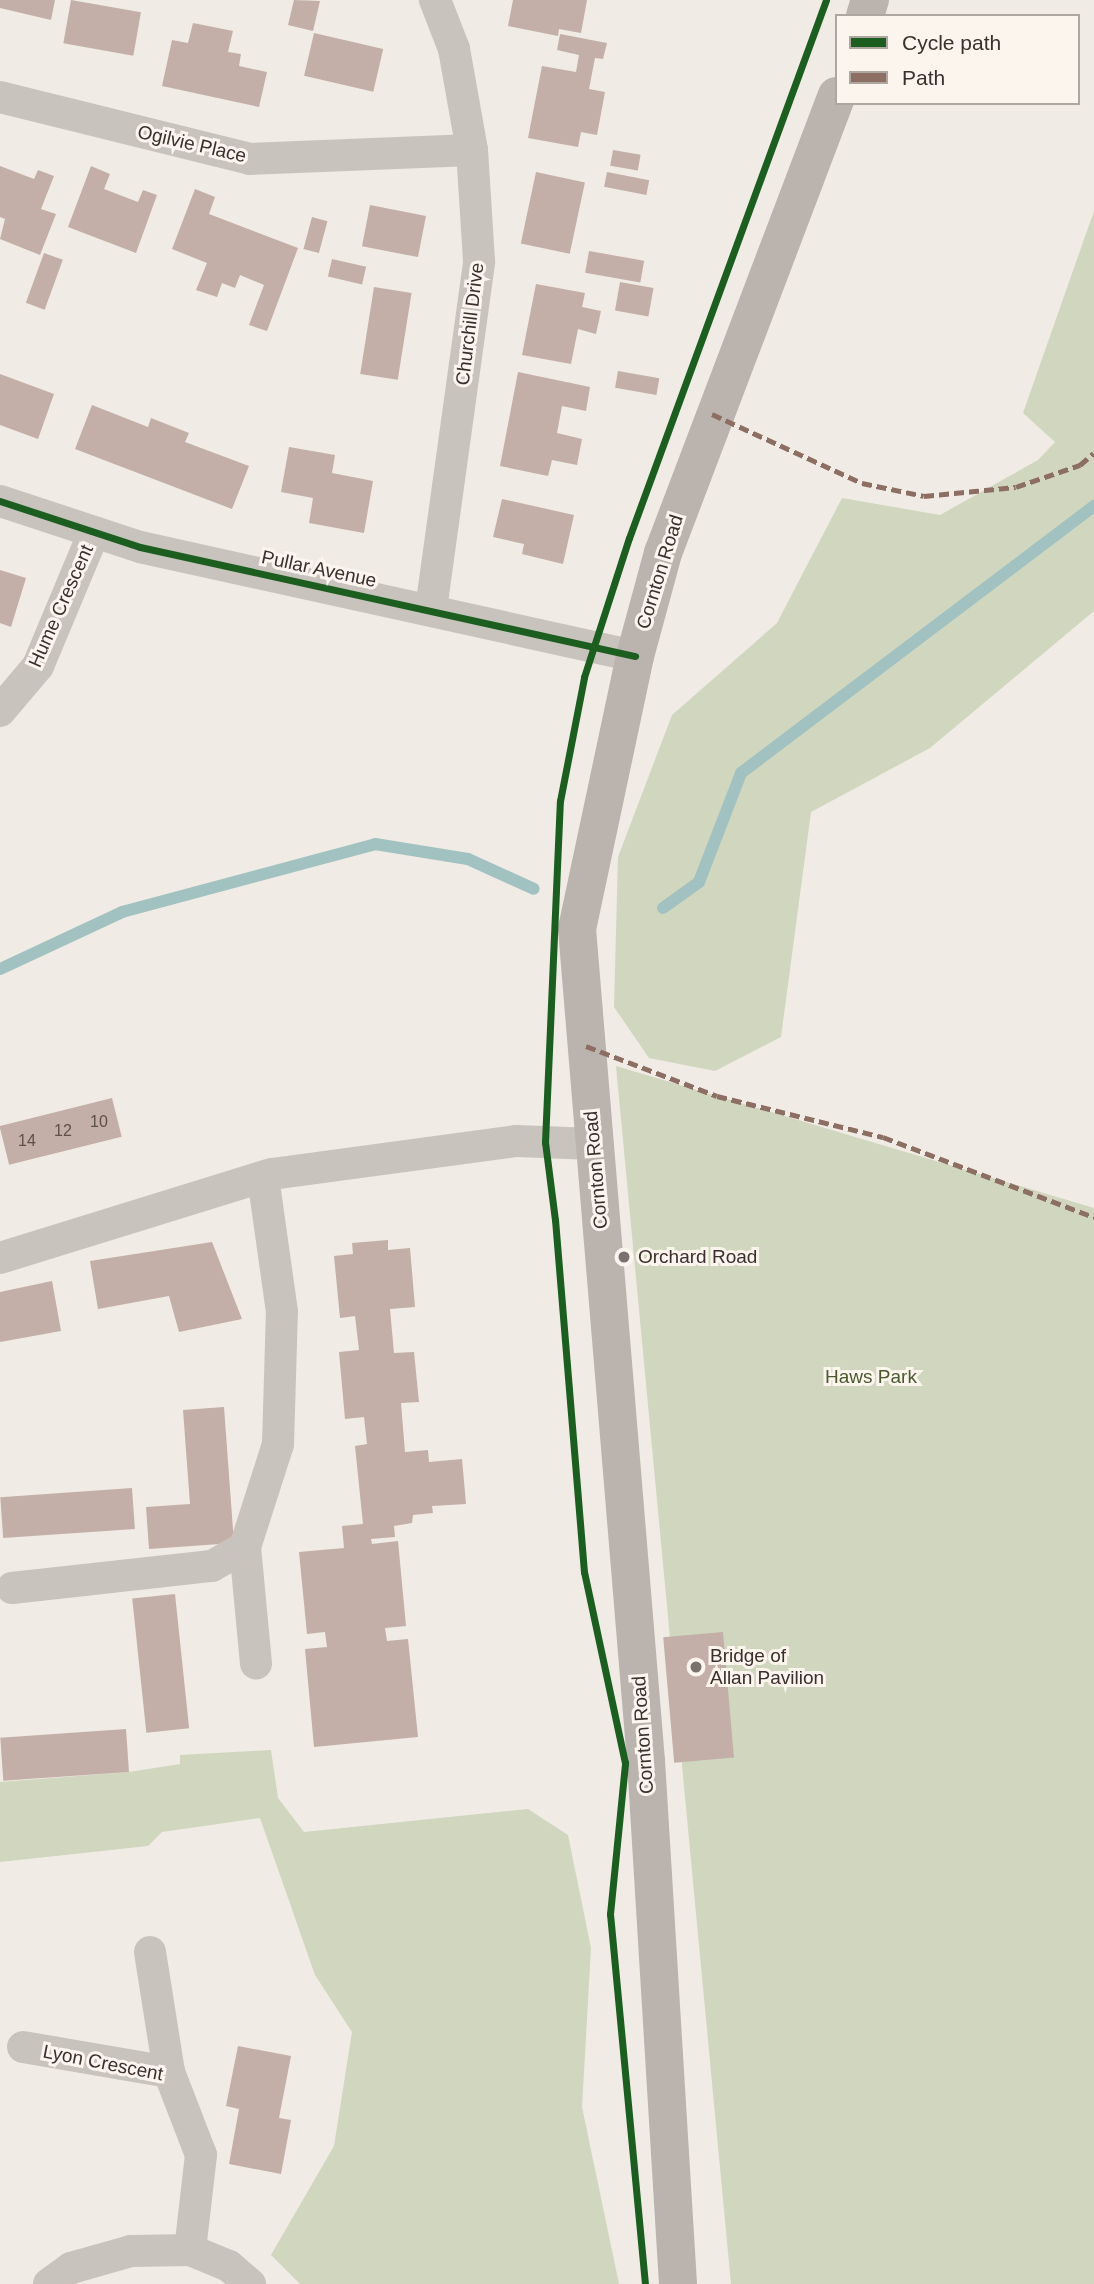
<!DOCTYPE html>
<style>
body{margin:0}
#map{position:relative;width:1094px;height:2284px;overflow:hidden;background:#f0ebe5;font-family:Helvetica,sans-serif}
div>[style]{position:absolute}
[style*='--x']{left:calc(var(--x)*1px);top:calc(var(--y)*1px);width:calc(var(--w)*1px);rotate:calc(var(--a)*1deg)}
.green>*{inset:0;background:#d1d6bf}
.stream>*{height:12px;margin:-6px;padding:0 6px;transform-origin:6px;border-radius:6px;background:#a1c2c1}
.building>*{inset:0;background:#c3afa7;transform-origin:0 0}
.street>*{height:32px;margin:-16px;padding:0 16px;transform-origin:16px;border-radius:16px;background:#c9c3be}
.secondary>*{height:38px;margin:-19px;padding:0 19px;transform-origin:19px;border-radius:19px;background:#bab3ae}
.quiet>*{height:5px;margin-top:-2.5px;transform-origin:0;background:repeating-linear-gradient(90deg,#8d6e63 0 10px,transparent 0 15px)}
.cycleway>*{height:7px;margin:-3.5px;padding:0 3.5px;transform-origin:3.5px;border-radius:3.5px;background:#1b5e20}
.dots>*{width:19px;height:19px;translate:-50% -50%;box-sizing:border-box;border:4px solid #fbf5ee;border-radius:50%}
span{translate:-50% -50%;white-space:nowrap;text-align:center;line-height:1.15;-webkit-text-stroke:6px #fbf5ee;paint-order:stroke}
.number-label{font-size:16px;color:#5d504a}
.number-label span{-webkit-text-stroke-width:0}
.street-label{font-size:19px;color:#3b302b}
.poi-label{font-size:19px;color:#3b302b}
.left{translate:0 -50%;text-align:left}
.park-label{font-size:19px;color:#4a5a2e}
.legend{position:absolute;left:835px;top:14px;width:245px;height:91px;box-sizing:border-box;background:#fbf5ee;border:2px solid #aea6a0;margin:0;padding:9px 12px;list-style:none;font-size:21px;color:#3b302b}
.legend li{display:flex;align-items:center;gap:14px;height:35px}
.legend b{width:35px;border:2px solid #aea6a0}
</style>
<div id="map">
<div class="green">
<i style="clip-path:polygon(1094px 211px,1094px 611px,930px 748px,811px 812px,781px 1037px,715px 1071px,649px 1058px,614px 1007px,618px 857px,672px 715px,777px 623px,842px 498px,940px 515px,1038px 460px,1055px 442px,1023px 413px)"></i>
<i style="clip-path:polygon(616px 1066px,1094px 1208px,1094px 2284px,731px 2284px)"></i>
<i style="clip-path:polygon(271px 1750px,278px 1798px,304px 1832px,528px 1809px,568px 1835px,591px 1948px,582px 2107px,619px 2284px,300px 2284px,271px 2255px,334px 2146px,352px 2032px,315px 1975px,260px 1818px,162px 1832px,148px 1846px,0 1862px,0 1782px,129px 1772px,180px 1764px,180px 1755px)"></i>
</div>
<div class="stream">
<i style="--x:663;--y:908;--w:44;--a:-35.8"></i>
<i style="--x:699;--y:882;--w:117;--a:-68.9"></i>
<i style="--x:741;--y:773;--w:443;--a:-37.1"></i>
<i style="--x:0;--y:969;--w:135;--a:-25"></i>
<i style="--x:122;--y:912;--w:262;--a:-15"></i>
<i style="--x:375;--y:844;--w:94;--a:9.2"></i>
<i style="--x:468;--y:859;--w:72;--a:24.4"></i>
</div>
<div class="building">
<i style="clip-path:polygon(0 0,55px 0,51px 20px,0 8px)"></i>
<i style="left:71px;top:0;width:71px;height:44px;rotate:10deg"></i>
<i style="clip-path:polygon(294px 0,320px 1px,313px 31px,288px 25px)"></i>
<i style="clip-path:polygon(513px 0,587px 0,581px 33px,559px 29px,558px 36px,508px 26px)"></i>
<i style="clip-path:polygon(193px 23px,233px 31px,228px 52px,241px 54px,239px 66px,267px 72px,259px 107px,162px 86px,172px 40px,188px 43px)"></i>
<i style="left:314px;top:33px;width:71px;height:44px;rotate:13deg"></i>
<i style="clip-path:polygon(560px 34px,607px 43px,603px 59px,595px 58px,589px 89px,605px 92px,597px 135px,581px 132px,578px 147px,528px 138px,542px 66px,576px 72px,579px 55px,557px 50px)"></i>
<i style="left:613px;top:150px;width:28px;height:16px;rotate:10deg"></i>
<i style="clip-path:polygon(0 166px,34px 179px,38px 170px,54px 176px,41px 209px,56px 214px,40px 255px,0 239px,5px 219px,0 217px)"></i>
<i style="clip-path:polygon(91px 166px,110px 174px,104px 189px,138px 202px,143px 190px,157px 195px,136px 253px,68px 227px)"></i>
<i style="left:536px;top:172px;width:50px;height:73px;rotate:12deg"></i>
<i style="left:607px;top:172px;width:43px;height:15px;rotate:11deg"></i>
<i style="clip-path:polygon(195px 189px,215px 197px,209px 214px,298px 248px,267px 331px,249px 325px,264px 285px,240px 275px,235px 288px,222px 283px,217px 297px,196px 290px,207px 263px,172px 249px)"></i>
<i style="left:370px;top:205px;width:57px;height:42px;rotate:11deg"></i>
<i style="left:312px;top:217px;width:16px;height:33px;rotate:15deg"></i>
<i style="left:589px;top:251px;width:56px;height:22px;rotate:10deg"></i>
<i style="left:44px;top:253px;width:20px;height:53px;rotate:20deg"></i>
<i style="left:332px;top:259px;width:35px;height:18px;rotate:13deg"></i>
<i style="left:620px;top:282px;width:34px;height:29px;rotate:10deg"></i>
<i style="clip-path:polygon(536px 284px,585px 293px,582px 307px,601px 311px,596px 334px,578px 329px,571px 364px,522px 355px)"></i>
<i style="left:374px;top:287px;width:38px;height:88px;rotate:9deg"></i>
<i style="left:618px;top:371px;width:42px;height:17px;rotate:10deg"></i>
<i style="clip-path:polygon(518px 372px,590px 387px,586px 411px,562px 406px,557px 433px,582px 439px,577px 465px,552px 460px,548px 476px,500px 466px)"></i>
<i style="clip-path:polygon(0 374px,54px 394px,38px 439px,0 425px)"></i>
<i style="clip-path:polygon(92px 405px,148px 427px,151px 418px,189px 433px,185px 442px,249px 466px,232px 509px,75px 449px)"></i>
<i style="clip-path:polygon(289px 447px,335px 455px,332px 473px,373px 481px,364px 533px,309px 523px,313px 498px,281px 492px)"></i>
<i style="clip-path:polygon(502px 499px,574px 515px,563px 564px,522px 554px,524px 544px,493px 537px)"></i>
<i style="clip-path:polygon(0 570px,26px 578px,11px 627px,0 623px)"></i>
<i style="left:112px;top:1098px;width:40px;height:116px;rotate:76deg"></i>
<i style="clip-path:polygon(388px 1240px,388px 1250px,410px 1248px,415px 1307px,390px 1309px,394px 1353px,414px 1352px,419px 1402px,401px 1403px,405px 1452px,428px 1450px,429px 1462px,462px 1459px,466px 1504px,432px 1506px,433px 1513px,413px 1515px,412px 1523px,394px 1526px,395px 1537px,371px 1539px,372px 1544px,398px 1541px,406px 1626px,385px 1628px,387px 1641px,408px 1639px,418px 1737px,314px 1747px,305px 1649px,327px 1647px,325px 1632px,307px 1634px,299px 1552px,344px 1548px,342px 1526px,363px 1524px,355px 1446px,367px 1444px,364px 1417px,345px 1419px,339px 1352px,359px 1350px,355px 1316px,340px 1318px,334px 1256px,353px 1254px,352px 1243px)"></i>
<i style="clip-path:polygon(212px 1242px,242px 1319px,179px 1332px,169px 1296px,98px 1309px,90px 1261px)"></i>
<i style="clip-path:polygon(52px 1281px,61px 1331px,0 1342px,0 1292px)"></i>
<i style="clip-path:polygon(224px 1407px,234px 1543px,149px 1549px,146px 1507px,190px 1504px,183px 1410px)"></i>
<i style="left:132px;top:1488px;width:41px;height:132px;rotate:86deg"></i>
<i style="left:175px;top:1594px;width:135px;height:43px;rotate:84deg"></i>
<i style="left:723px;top:1632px;width:126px;height:60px;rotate:85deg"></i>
<i style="left:126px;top:1729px;width:43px;height:126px;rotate:86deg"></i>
<i style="clip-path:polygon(238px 2046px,291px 2056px,279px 2118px,291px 2120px,281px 2174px,229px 2164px,239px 2109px,226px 2106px)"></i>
</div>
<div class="street">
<i style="--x:0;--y:97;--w:258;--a:13.9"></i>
<i style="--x:250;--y:159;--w:222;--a:-2.3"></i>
<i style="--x:0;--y:501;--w:147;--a:18.2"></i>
<i style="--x:140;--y:547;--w:507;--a:12.42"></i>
<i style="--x:431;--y:609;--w:351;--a:-82.1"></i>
<i style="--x:479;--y:261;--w:111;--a:-93.6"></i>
<i style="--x:472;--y:150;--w:103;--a:-100.1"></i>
<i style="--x:454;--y:49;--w:53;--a:-111.2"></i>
<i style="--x:0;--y:711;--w:59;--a:-49.8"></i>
<i style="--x:38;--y:666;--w:145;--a:-67.3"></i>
<i style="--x:0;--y:1258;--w:285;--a:-17.2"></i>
<i style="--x:272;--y:1174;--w:247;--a:-7.7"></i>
<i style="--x:517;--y:1141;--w:77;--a:2.2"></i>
<i style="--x:245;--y:1547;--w:117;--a:84.6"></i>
<i style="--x:12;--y:1588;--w:201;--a:-6.3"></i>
<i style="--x:212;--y:1566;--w:38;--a:-30"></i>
<i style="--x:245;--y:1547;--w:108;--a:-72.2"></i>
<i style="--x:278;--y:1444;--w:132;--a:-88.3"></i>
<i style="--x:282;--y:1312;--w:136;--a:-98"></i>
<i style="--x:150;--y:1952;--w:121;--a:81"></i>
<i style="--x:23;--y:2047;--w:148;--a:9.7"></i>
<i style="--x:169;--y:2072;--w:89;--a:68.9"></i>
<i style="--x:201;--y:2155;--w:96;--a:96.6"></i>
<i style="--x:49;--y:2284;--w:27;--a:-36"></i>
<i style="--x:71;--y:2268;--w:62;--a:-15.8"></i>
<i style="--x:131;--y:2251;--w:59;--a:-1"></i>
<i style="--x:190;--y:2250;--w:42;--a:22.3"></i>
<i style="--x:229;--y:2266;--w:28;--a:41"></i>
</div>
<div class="secondary">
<i style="--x:865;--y:16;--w:17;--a:-73"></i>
<i style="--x:678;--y:2284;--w:524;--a:-93.5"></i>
<i style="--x:646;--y:1761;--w:835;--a:-94.74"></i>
<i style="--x:577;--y:929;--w:279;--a:-78"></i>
<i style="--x:635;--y:656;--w:107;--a:-74.8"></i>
<i style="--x:663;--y:553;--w:489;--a:-69.2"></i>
</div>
<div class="quiet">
<i style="--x:712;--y:414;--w:165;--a:24.7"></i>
<i style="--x:862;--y:483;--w:63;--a:11.8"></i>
<i style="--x:924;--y:496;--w:92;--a:-5.6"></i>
<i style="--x:1016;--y:487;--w:68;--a:-19"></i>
<i style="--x:1080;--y:465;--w:18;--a:-41"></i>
<i style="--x:586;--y:1046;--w:140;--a:20.9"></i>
<i style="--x:717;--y:1096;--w:171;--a:13.9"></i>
<i style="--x:883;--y:1137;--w:226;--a:20.8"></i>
</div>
<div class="cycleway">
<i style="--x:0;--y:501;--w:147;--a:18.2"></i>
<i style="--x:140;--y:547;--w:507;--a:12.42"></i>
<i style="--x:645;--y:2284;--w:372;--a:-95.4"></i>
<i style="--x:610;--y:1914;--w:152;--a:-84.3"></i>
<i style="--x:625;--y:1763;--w:195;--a:-102.1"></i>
<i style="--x:584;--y:1572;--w:353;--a:-94.7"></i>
<i style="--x:555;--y:1220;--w:79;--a:-97.3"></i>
<i style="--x:545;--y:1142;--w:341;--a:-87.5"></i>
<i style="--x:560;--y:801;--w:126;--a:-79"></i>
<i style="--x:584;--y:677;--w:146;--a:-72.1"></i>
<i style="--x:629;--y:538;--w:573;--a:-69.89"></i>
</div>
<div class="dots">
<i style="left:624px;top:1257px;background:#7a716c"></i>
<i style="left:696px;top:1667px;background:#7a716c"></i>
</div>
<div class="number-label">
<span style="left:99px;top:1122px">10</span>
<span style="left:63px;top:1131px">12</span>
<span style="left:27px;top:1141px">14</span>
</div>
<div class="street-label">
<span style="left:192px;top:144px;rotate:13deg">Ogilvie Place</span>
<span style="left:470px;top:324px;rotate:-83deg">Churchill Drive</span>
<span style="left:319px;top:569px;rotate:12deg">Pullar Avenue</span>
<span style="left:660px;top:572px;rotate:-73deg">Cornton Road</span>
<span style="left:61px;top:606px;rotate:-66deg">Hume Crescent</span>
<span style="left:596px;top:1170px;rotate:-95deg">Cornton Road</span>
<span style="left:643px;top:1735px;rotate:-94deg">Cornton Road</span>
<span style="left:103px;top:2063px;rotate:11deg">Lyon Crescent</span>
</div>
<div class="poi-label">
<span class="left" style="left:638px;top:1257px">Orchard Road</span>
<span class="left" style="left:710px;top:1667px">Bridge of<br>Allan Pavilion</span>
</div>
<div class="park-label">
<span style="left:871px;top:1377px">Haws Park</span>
</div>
<ul class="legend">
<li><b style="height:9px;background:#1b5e20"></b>Cycle path</li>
<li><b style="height:9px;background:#8d6e63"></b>Path</li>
</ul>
</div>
